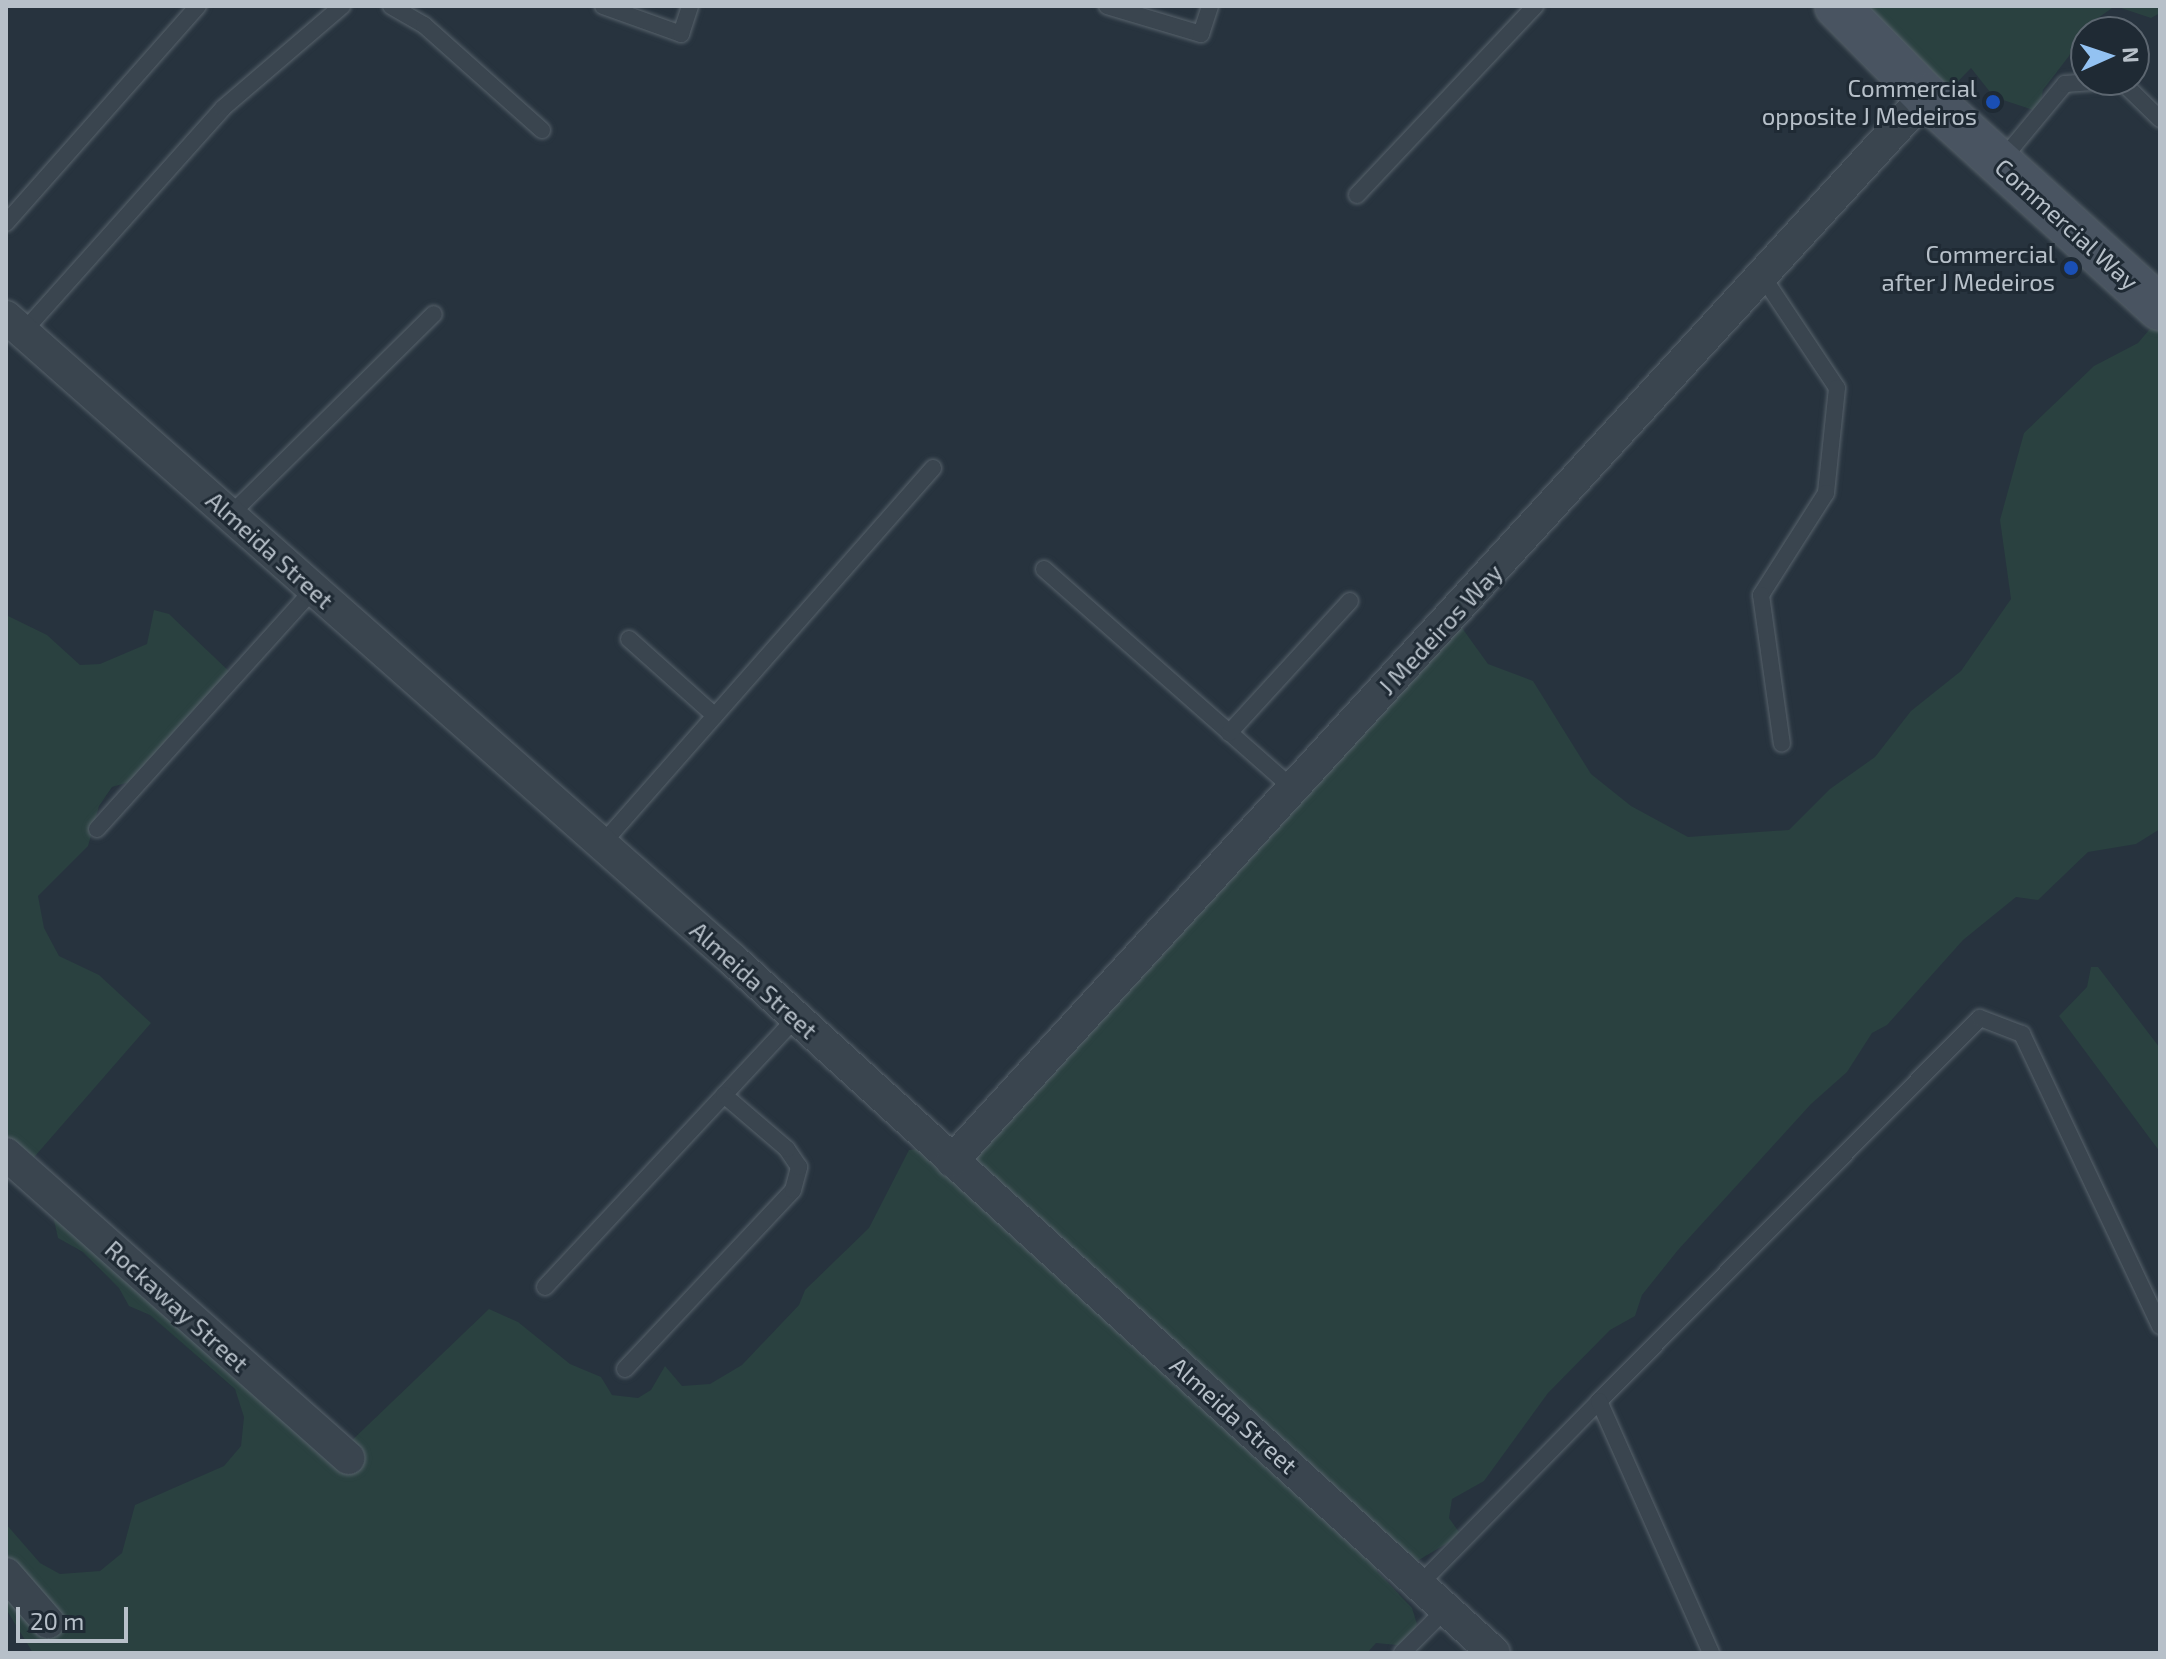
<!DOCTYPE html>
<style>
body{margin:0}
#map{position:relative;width:2166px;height:1659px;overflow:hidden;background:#27333e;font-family:"Exo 2",sans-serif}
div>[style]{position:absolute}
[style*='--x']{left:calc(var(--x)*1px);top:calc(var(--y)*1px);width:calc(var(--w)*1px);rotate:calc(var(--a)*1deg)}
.green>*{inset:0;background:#2a4140}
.roads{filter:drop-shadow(0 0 2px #58636c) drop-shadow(0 0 2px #58636c)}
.lane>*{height:16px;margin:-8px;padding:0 8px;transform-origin:8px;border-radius:8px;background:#3a454f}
.street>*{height:32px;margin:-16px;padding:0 16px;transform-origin:16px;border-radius:16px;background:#3a454f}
.secondary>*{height:44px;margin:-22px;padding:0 22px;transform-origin:22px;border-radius:22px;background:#495461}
.dots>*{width:22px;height:22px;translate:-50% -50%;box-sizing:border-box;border:4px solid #1f2a34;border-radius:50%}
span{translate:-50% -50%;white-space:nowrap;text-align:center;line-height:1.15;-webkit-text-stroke:6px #1f2a34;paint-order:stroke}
.poi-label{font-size:24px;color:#b7c0c9}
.right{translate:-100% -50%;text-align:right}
.street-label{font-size:24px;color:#b7c0c9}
.frame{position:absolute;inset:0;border:8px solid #b7c0c9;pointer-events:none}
.north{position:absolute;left:2070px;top:16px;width:80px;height:80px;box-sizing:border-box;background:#1f2a34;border:2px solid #5c6670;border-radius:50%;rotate:87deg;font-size:22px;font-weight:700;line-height:32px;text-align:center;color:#b7c0c9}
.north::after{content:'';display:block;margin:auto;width:28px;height:36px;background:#93c2f2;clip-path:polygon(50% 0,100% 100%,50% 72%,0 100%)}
.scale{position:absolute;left:16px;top:1607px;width:112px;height:36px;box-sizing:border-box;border:4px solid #b7c0c9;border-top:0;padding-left:10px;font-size:24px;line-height:28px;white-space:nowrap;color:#b7c0c9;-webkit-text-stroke:6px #1f2a34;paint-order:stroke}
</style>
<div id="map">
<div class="green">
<i style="clip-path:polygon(1842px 6px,2160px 6px,2160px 13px,2151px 18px,2115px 6px,2081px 30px,2069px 56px,2043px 90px,2039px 112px,1994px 97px,1971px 68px,1933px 107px)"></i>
<i style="clip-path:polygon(2160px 317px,2160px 829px,2136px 844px,2088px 852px,2038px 900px,2016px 897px,1963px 940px,1887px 1025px,1872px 1033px,1847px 1072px,1811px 1104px,1678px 1250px,1642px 1295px,1635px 1316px,1610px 1330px,1548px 1393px,1484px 1481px,1452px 1499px,1449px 1518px,1461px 1535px,1407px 1567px,1376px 1559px,1377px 1571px,1412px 1608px,1417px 1624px,1407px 1646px,1376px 1643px,1367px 1653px,33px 1653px,6px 1609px,6px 1524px,40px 1563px,60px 1574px,100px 1571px,122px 1553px,135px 1505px,224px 1466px,241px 1446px,244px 1417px,235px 1389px,150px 1315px,129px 1306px,119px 1288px,83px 1252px,58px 1238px,54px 1220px,61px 1205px,345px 1447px,489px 1309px,518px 1322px,570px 1364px,601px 1377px,612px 1395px,638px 1398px,651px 1390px,665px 1366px,682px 1386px,710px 1384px,742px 1365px,799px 1305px,805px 1290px,869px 1228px,909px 1150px,917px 1149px,920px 1138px,948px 1152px,1452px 614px,1488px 664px,1533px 681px,1591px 774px,1631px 806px,1688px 837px,1789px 830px,1830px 789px,1875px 757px,1911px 711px,1961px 671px,2011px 599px,2000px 520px,2024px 433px,2094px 366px,2138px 343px)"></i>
<i style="clip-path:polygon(154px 610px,169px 614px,234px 676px,150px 776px,112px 787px,99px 806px,88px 846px,38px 896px,44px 928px,59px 956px,99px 975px,151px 1023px,29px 1163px,6px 1148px,6px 615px,47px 635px,80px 665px,100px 664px,147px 644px)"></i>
<i style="clip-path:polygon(2091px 967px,2098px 967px,2160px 1048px,2160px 1152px,2059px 1016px,2087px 987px)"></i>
</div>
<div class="roads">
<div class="lane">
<i style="--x:391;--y:6;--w:38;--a:30"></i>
<i style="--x:424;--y:25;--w:158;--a:41.7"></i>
<i style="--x:603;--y:6;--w:83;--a:19.7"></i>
<i style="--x:681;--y:34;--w:29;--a:-72"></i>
<i style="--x:1107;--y:6;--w:98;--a:16.6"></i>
<i style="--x:1201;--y:34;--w:29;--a:-72"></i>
<i style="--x:2001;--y:161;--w:100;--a:-50.3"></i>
<i style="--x:2065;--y:84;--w:55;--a:-4.2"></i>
<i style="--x:2120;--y:80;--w:56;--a:44.3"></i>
<i style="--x:1357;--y:195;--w:260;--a:-46.7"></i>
<i style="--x:6;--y:223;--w:290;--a:-48.5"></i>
<i style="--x:1763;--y:277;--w:133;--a:56.3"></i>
<i style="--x:1837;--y:388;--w:106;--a:96"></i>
<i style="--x:1826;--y:493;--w:121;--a:122.5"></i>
<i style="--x:1761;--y:595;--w:150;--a:82"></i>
<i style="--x:23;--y:332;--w:300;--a:-48.2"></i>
<i style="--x:223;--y:108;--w:157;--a:-40.6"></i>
<i style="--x:230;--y:515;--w:286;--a:-44.6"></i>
<i style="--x:1044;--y:569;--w:331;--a:41.4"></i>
<i style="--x:629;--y:639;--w:115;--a:41.8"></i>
<i style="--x:1229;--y:733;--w:179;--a:-47.5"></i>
<i style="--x:97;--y:829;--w:324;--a:-47.9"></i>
<i style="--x:602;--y:844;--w:501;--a:-48.64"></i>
<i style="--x:545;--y:1287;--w:368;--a:-47"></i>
<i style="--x:625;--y:1369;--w:245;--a:-46.8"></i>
<i style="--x:793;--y:1190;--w:24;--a:-75"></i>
<i style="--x:799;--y:1167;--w:22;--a:-124"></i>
<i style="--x:787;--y:1149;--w:83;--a:-139.4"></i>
<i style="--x:1599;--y:1401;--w:540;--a:-45.15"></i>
<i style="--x:1980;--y:1018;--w:45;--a:20.9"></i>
<i style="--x:2022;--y:1034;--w:323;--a:64.7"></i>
<i style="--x:1420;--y:1584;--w:256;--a:-45.6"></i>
<i style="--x:1599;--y:1401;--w:276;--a:66"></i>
<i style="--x:1402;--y:1653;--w:62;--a:-45"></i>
</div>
<div class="street">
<i style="--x:6;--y:317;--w:971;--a:41.49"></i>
<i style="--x:733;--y:960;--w:1029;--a:42.32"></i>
<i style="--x:6;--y:1154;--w:458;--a:41.6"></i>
<i style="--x:952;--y:1161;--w:1443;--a:-47.56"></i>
<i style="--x:6;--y:1574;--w:64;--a:48.8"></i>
</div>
<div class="secondary">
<i style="--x:1837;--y:6;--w:127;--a:45.3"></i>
<i style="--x:1926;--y:96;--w:316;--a:42.2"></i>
</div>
</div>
<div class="dots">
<i style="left:1993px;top:102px;background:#1a4fb4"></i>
<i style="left:2071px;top:268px;background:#1a4fb4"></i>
</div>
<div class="poi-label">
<span class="right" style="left:1977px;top:102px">Commercial<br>opposite J Medeiros</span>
<span class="right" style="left:2055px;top:268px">Commercial<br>after J Medeiros</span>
</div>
<div class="street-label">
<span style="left:2067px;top:224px;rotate:42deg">Commercial Way</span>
<span style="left:270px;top:550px;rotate:42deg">Almeida Street</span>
<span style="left:1440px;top:629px;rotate:-47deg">J Medeiros Way</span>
<span style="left:754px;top:980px;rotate:42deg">Almeida Street</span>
<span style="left:177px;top:1306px;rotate:42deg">Rockaway Street</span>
<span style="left:1234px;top:1415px;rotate:42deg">Almeida Street</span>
</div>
<div class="frame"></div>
<div class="north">N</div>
<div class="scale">20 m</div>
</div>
